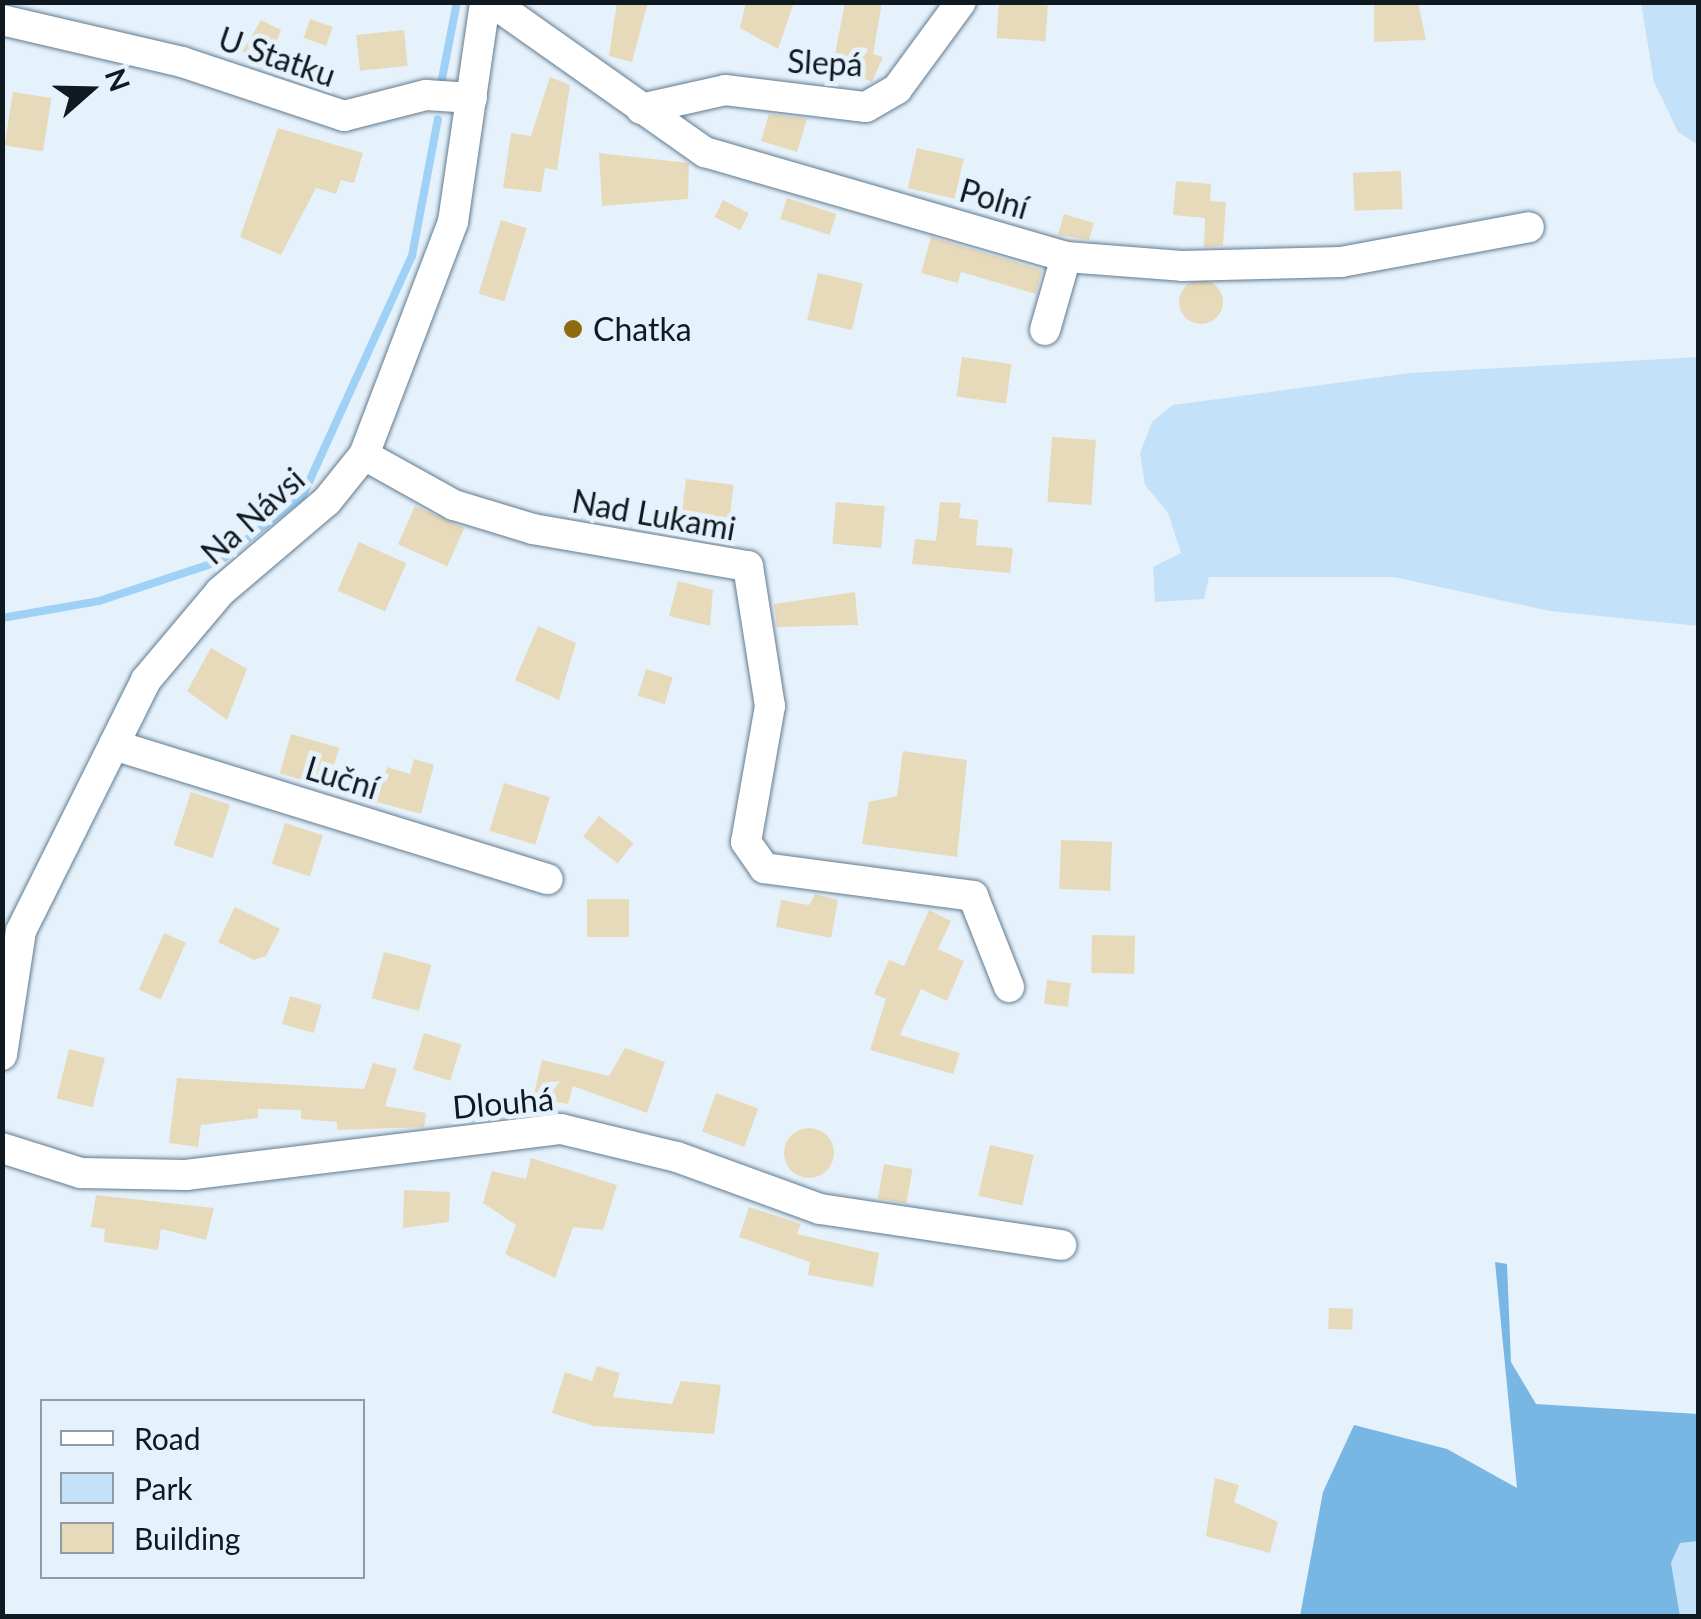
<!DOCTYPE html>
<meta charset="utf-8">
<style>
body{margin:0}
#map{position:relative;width:1701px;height:1619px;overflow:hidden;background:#e6f2fb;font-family:Lato,sans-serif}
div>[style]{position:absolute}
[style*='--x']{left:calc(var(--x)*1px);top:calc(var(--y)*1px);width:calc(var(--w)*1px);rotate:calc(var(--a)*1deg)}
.green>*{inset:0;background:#c3e2fa}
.forest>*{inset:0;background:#78b6e3}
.stream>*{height:8px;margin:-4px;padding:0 4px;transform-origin:4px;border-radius:4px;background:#9fd0f5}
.building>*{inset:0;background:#e7dabb;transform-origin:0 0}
.round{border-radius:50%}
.roads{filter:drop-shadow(0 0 2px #617b8f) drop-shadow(0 0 2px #617b8f)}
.street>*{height:30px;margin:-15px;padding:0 15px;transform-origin:15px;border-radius:15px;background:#fff}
.dots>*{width:28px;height:28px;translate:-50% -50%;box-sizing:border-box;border:5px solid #e6f2fb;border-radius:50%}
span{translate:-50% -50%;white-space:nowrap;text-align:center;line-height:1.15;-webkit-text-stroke:10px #e6f2fb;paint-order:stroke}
.street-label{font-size:32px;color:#0f1921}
.poi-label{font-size:32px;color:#0f1921}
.left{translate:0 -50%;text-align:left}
.frame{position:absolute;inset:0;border:5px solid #0f1921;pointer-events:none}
.legend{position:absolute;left:40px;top:1399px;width:325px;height:180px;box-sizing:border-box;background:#e6f2fb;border:2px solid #909ba4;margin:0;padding:12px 18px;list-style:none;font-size:30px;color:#0f1921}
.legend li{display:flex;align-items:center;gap:20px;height:50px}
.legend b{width:50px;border:2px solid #909ba4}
.north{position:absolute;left:40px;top:40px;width:100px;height:100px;-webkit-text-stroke:8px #e6f2fb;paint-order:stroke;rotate:70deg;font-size:28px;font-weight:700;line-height:40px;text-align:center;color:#0f1921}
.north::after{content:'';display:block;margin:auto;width:35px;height:45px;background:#0f1921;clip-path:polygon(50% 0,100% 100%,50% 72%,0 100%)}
</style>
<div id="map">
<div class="green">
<i style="clip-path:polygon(1641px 3px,1698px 3px,1698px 145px,1678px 132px,1654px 82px)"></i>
<i style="clip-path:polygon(1698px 357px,1698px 626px,1550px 611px,1394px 577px,1209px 577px,1204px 599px,1155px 602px,1153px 567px,1181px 553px,1168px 513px,1145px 485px,1140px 453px,1152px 422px,1173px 405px,1410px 373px)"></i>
<i style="clip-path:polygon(1698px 1541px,1698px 1616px,1680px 1616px,1671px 1563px,1680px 1542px)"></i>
</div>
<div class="forest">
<i style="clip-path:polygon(1495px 1262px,1507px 1264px,1511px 1362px,1536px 1404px,1698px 1414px,1698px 1541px,1680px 1543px,1671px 1563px,1680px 1616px,1300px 1616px,1323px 1492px,1354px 1425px,1447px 1449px,1517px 1488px)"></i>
</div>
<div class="stream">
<i style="--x:441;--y:84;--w:84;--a:-79"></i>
<i style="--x:2;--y:618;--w:98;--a:-9.9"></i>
<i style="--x:99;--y:601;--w:127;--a:-18.3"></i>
<i style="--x:220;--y:561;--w:106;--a:-38.5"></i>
<i style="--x:303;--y:495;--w:263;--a:-65.5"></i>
<i style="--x:412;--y:256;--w:139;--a:-79.3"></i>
</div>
<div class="building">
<i style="clip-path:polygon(617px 2px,648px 2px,632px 62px,609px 56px)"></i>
<i style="clip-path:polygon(746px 2px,794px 2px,778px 49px,740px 28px)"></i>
<i style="clip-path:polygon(845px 2px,882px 2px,873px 54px,883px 57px,872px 82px,833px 65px)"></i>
<i style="left:999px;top:2px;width:49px;height:36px;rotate:4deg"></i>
<i style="clip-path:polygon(1374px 2px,1418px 2px,1426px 40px,1374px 42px)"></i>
<i style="left:310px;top:19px;width:24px;height:20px;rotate:19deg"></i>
<i style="clip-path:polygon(261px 20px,281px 30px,267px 64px,242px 52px)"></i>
<i style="left:404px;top:30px;width:36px;height:48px;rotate:84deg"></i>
<i style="clip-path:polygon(550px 77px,570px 85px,557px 170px,545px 168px,541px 192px,503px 188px,511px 133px,531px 136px)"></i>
<i style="left:13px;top:92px;width:39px;height:54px;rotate:9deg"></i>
<i style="clip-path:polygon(769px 114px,807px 119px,797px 152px,761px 141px)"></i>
<i style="clip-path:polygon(278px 128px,363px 153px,354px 183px,341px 180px,336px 194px,316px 188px,281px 255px,240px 237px)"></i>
<i style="left:917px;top:148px;width:48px;height:41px;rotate:13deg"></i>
<i style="clip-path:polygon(599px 153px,689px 163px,688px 199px,602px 206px)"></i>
<i style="left:1401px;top:171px;width:38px;height:48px;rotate:88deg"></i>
<i style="clip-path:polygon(1176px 181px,1211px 184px,1210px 201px,1226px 202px,1223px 246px,1204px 247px,1205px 218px,1173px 215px)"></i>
<i style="left:787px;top:198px;width:52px;height:22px;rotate:18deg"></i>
<i style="left:723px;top:200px;width:29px;height:19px;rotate:27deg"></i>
<i style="clip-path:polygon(1064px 214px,1094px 223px,1089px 240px,1058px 235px)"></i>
<i style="left:501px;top:220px;width:27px;height:77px;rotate:17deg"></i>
<i style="clip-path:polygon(931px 237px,1042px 270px,1036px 294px,961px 272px,958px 283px,921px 273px)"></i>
<i style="left:818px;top:273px;width:46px;height:48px;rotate:13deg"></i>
<i class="round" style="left:1179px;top:280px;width:44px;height:44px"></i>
<i style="left:564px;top:317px;width:20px;height:22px;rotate:6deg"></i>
<i style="left:962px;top:357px;width:50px;height:40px;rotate:8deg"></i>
<i style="left:1052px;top:437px;width:44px;height:65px;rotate:4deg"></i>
<i style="left:686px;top:479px;width:48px;height:48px;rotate:7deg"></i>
<i style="left:836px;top:502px;width:49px;height:42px;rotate:5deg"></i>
<i style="clip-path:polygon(940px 502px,961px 503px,959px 518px,978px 520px,976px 545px,1013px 548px,1010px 573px,912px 564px,915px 539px,936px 541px)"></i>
<i style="left:415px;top:506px;width:54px;height:42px;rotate:24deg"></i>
<i style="left:359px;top:542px;width:52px;height:53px;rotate:24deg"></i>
<i style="clip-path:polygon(678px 581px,713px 590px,710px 626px,669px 616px)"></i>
<i style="clip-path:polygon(855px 592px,858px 625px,777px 627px,774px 604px)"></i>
<i style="clip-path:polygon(538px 626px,576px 643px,559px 700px,515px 680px)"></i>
<i style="clip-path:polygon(211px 648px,247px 669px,227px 720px,187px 691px)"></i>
<i style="left:646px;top:669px;width:28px;height:28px;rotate:17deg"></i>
<i style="left:291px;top:734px;width:50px;height:41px;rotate:16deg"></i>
<i style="clip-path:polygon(903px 751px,967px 760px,957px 857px,862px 844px,869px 802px,897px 796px)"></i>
<i style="clip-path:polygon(414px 759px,434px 765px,421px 814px,377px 802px,387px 767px,410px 774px)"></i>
<i style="left:504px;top:783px;width:48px;height:50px;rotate:17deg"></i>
<i style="left:191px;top:792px;width:41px;height:56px;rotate:18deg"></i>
<i style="left:599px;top:816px;width:44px;height:26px;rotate:38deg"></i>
<i style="left:285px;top:823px;width:40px;height:43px;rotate:18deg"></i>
<i style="left:1061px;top:840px;width:51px;height:49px;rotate:2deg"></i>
<i style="clip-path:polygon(815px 894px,838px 900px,831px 938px,776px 927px,781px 900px,809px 905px)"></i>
<i style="left:587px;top:899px;width:42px;height:38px"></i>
<i style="clip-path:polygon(235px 907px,280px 929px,266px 956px,254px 960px,218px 942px)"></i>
<i style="clip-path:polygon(929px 910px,951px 921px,938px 949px,964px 961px,947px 1001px,921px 989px,900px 1035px,960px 1053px,953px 1074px,870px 1050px,886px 999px,874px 994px,889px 960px,904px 966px)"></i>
<i style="left:164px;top:933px;width:24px;height:62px;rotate:24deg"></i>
<i style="left:1092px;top:935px;width:43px;height:38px;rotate:1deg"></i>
<i style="left:384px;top:952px;width:49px;height:48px;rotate:15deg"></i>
<i style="left:1047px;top:980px;width:24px;height:24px;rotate:7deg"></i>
<i style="left:290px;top:996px;width:33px;height:29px;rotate:16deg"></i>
<i style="left:424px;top:1033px;width:39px;height:38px;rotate:17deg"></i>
<i style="clip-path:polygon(625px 1048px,665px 1062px,647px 1113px,573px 1086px,568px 1104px,533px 1098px,542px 1060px,609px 1076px)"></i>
<i style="left:69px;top:1049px;width:37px;height:51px;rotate:14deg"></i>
<i style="clip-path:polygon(373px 1063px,397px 1069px,385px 1106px,426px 1113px,424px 1127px,337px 1130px,337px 1122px,301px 1119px,301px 1110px,258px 1109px,258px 1118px,201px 1125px,198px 1147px,169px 1143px,177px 1078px,364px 1089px)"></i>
<i style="left:716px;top:1093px;width:45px;height:41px;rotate:20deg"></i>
<i class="round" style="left:784px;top:1128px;width:50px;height:50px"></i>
<i style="left:990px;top:1145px;width:45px;height:52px;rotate:13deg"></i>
<i style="clip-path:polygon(531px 1158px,617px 1185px,603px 1230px,573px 1227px,555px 1278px,505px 1254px,516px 1225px,483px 1203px,492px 1171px,526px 1179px)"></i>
<i style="left:884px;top:1164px;width:29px;height:35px;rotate:10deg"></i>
<i style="clip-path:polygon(404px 1190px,450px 1192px,449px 1222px,403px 1228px)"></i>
<i style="clip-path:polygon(96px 1195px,214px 1208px,206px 1240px,161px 1229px,158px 1250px,104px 1242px,105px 1229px,91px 1227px)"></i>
<i style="clip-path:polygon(749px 1207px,801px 1224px,797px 1234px,879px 1253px,873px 1287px,808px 1275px,810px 1262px,739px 1237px)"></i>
<i style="left:1329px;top:1308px;width:24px;height:21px;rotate:2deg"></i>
<i style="clip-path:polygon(597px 1366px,620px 1373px,613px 1397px,672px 1404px,681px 1381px,721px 1385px,714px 1434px,594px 1426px,552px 1413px,565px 1372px,592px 1381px)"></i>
<i style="clip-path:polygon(1215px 1478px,1239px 1485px,1234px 1502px,1278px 1522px,1270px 1553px,1206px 1536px)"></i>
</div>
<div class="roads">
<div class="street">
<i style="--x:492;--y:2;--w:261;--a:35.2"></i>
<i style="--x:705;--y:152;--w:376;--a:16.2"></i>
<i style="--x:1066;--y:257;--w:116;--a:4.4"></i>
<i style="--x:1182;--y:266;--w:159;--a:-1.4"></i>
<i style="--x:1341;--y:262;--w:191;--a:-10.5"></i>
<i style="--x:2;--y:20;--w:185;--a:13.1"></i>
<i style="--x:182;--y:62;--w:171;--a:18.4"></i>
<i style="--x:344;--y:116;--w:85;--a:-14.4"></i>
<i style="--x:426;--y:95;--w:46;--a:3.7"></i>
<i style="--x:641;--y:109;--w:86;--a:-12.7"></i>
<i style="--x:725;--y:90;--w:142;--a:6.9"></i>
<i style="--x:866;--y:107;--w:36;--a:-30"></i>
<i style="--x:897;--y:89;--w:108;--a:-53.7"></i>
<i style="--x:1045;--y:330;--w:76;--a:-74"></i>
<i style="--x:364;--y:455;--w:103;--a:29.1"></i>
<i style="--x:454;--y:505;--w:83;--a:16.9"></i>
<i style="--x:533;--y:529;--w:218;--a:9.8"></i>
<i style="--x:748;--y:566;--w:142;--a:81.1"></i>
<i style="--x:770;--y:706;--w:138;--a:100"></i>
<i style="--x:746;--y:842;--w:32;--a:55"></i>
<i style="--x:764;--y:868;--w:211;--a:7.6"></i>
<i style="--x:973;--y:896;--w:98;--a:68.4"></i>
<i style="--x:114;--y:745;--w:454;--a:17.2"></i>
<i style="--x:2;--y:1055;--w:125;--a:-81.3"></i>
<i style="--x:21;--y:931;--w:280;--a:-63.5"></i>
<i style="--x:146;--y:680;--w:115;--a:-49.9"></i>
<i style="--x:220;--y:592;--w:140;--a:-40.4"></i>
<i style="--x:327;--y:501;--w:59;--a:-51.2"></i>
<i style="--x:364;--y:455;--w:249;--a:-69.1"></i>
<i style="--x:453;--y:222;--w:222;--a:-81.7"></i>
<i style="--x:2;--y:1148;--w:83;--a:17.6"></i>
<i style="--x:81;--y:1173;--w:105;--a:1.1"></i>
<i style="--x:186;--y:1175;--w:378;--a:-7"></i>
<i style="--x:561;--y:1129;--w:119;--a:13.6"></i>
<i style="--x:677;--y:1157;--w:152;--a:20"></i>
<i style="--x:820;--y:1209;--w:244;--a:8.5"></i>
</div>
</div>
<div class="dots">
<i style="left:573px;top:329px;background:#8c6c0e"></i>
</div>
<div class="street-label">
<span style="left:277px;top:57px;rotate:19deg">U Statku</span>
<span style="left:825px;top:63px;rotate:3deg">Slepá</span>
<span style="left:994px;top:199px;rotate:16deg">Polní</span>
<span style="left:654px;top:515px;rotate:10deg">Nad Lukami</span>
<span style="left:253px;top:516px;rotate:-42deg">Na Návsi</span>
<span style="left:342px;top:778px;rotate:17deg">Luční</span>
<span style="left:503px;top:1103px;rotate:-5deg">Dlouhá</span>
</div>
<div class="poi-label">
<span class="left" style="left:593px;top:329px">Chatka</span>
</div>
<div class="frame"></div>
<ul class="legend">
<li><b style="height:12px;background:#fff"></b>Road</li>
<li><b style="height:28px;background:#c3e2fa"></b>Park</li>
<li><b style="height:28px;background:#e7dabb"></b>Building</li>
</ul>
<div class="north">N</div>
</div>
